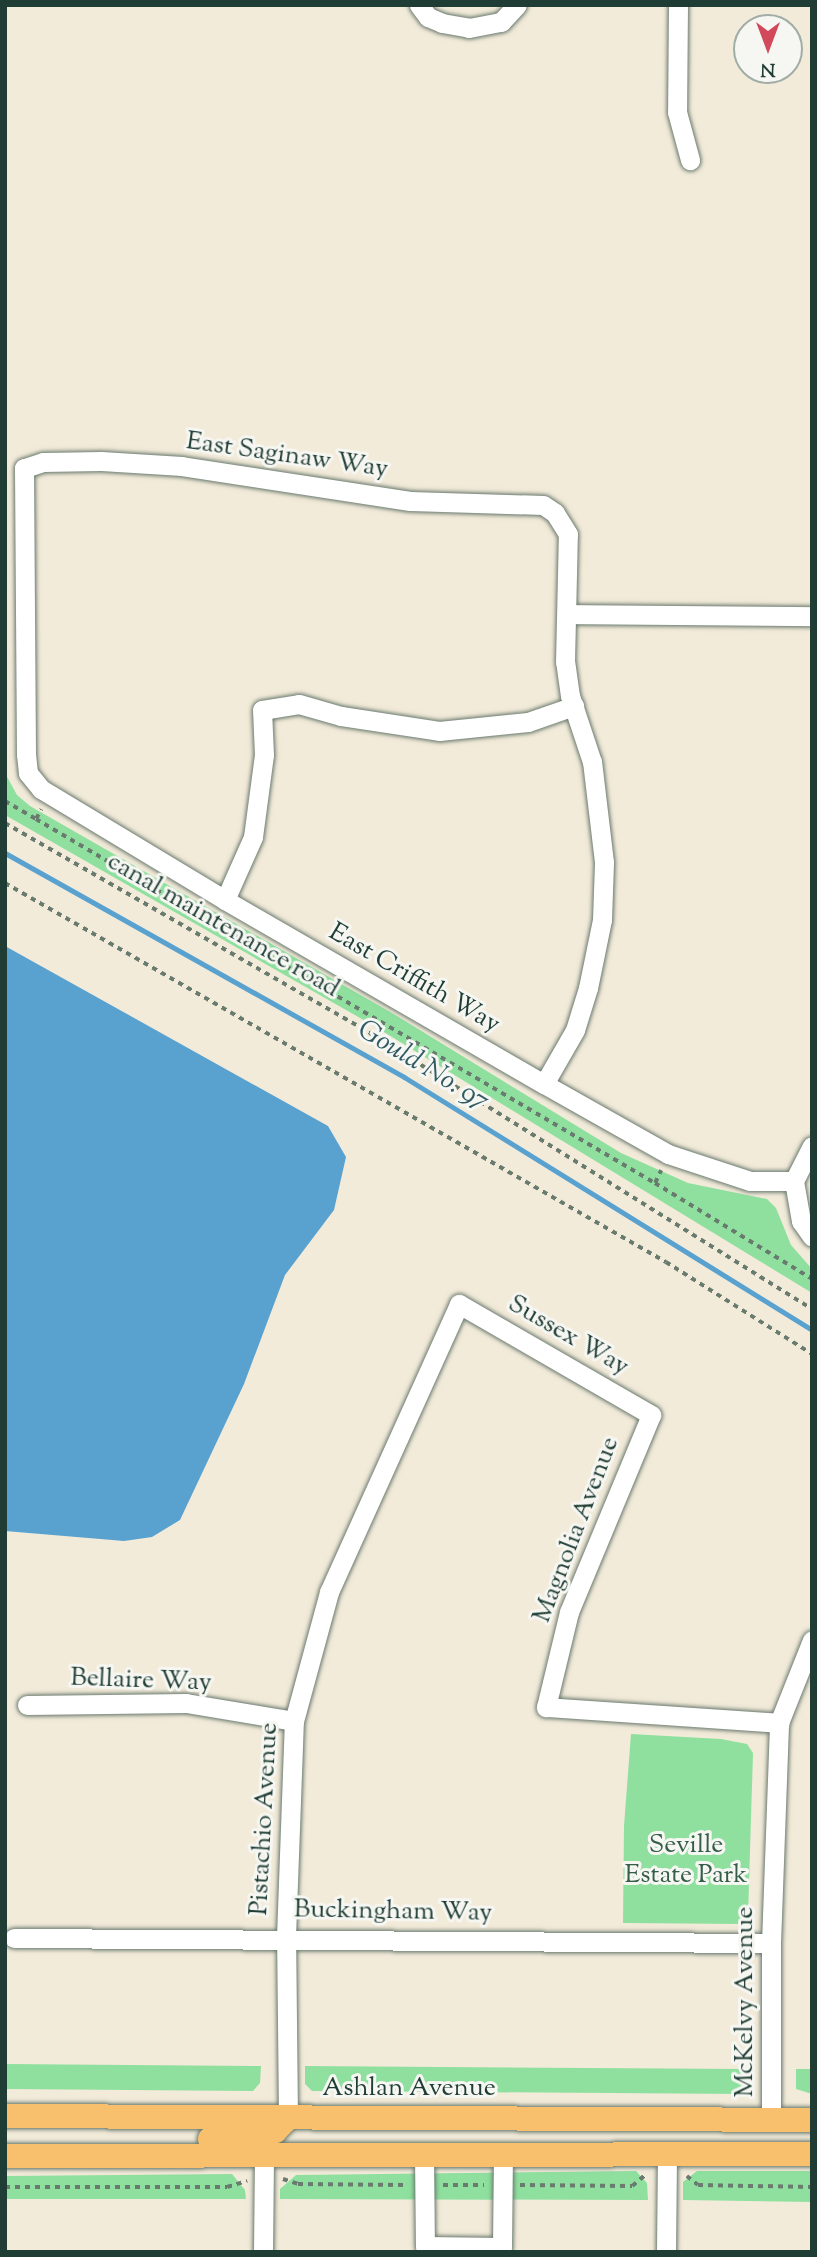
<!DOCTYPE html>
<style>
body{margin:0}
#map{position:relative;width:817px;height:2257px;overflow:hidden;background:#f3ebda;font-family:"Sorts Mill Goudy",serif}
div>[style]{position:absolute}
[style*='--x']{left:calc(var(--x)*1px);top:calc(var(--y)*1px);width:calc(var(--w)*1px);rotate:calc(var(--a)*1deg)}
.green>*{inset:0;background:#8fe09f}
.water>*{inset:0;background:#59a2d0}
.stream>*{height:5px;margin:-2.5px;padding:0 2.5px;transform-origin:2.5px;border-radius:2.5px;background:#59a2d0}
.path>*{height:3.5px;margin-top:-1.75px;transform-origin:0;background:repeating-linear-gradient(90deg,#697a6e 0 5px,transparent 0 10px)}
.roads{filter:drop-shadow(0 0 2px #697a6e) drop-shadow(0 0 2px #697a6e)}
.minor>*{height:19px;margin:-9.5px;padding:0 9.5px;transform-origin:9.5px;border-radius:9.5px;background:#fff}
.major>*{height:24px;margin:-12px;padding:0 12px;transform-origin:12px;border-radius:12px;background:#f8bf6c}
span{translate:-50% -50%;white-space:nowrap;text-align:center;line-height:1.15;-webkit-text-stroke:6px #f6f6f2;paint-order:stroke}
.street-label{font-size:26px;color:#1f3d34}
.park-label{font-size:26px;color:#355e49}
.water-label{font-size:28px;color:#305b63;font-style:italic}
.frame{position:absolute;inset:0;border:7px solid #1f3d34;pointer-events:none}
.north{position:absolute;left:733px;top:14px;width:70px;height:70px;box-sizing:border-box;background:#f6f6f2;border:2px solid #a0aca6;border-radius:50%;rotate:180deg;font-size:19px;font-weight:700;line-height:28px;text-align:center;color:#1f3d34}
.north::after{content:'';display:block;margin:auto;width:24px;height:32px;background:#d1495b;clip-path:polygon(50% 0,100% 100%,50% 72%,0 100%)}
</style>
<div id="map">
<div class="green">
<i style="clip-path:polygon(5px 773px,17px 795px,30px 806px,392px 1013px,621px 1153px,688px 1183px,767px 1199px,776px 1208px,791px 1245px,812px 1269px,812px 1293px,374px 1026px,5px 815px)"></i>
<i style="clip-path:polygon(631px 1734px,721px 1739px,747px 1744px,753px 1753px,748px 1916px,740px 1924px,623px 1923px,624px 1826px)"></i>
<i style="clip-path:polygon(5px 2064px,261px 2066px,260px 2083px,253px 2091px,5px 2089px)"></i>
<i style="clip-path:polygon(305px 2066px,747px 2069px,747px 2089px,742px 2094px,312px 2091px,305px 2084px)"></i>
<i style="clip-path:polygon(796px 2069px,812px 2069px,812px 2094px,796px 2089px)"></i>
<i style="clip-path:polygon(636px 2171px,647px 2183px,648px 2200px,280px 2199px,280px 2189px,296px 2175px)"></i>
<i style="clip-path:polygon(697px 2171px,812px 2171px,812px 2202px,683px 2200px,683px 2182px)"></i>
<i style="clip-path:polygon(232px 2174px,245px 2190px,246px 2199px,5px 2199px,5px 2176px)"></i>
</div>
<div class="water">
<i style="clip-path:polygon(5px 946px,328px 1126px,346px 1157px,334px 1210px,285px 1275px,244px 1384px,180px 1520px,152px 1537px,124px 1541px,5px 1531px)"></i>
</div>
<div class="stream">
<i style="--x:5;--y:853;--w:458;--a:29.3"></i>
<i style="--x:404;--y:1077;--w:480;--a:31.8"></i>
</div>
<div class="path">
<i style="--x:5;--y:801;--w:36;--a:30"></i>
<i style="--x:36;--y:819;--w:11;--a:-63"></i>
<i style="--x:36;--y:819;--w:718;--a:30.46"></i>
<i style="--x:655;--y:1183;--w:14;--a:-65"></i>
<i style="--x:5;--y:823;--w:421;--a:29.9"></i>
<i style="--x:370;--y:1033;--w:521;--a:31.98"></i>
<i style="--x:5;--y:883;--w:762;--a:29.83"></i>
<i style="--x:666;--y:1262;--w:173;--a:32.2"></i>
<i style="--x:655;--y:1183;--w:184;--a:31.4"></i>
<i style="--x:687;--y:2176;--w:14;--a:39"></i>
<i style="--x:698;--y:2185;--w:114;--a:1"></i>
<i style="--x:283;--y:2179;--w:16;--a:18"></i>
<i style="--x:298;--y:2184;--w:109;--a:0.5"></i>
<i style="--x:443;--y:2185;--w:41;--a:0"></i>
<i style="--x:520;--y:2185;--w:112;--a:0.5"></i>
<i style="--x:632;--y:2186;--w:16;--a:-40"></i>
<i style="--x:5;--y:2187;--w:222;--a:0"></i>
<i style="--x:227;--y:2187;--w:21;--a:-17"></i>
</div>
<div class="roads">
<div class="minor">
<i style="--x:419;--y:5;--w:15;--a:53"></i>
<i style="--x:428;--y:17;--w:15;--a:23"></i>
<i style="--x:442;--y:23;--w:27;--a:10"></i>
<i style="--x:469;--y:28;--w:33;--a:-11"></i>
<i style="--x:501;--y:22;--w:23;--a:-47"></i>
<i style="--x:678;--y:5;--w:107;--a:90.5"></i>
<i style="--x:677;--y:112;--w:50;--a:74.8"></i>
<i style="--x:567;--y:614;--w:245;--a:0.5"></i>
<i style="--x:225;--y:900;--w:69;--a:-66"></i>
<i style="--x:253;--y:837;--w:83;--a:-82.4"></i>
<i style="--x:264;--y:755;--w:45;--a:-92.5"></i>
<i style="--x:262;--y:710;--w:37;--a:-9"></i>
<i style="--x:299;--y:704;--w:44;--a:15.9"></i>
<i style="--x:341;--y:716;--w:99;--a:8.7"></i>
<i style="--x:439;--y:731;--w:89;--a:-5.8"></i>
<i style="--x:528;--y:722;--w:49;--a:-19.2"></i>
<i style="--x:544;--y:1084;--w:62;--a:-60.1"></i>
<i style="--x:575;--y:1030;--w:44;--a:-72.8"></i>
<i style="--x:588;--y:988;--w:69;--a:-78.4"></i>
<i style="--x:602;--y:920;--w:58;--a:-88"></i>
<i style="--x:604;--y:862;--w:101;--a:-96.8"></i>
<i style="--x:592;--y:762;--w:70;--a:-108.4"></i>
<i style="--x:570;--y:696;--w:34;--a:-98"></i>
<i style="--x:565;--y:662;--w:128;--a:-88.7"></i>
<i style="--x:568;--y:534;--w:25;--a:-122"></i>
<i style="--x:555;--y:513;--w:14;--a:-146"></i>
<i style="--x:543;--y:505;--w:133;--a:-178.3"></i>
<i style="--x:410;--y:501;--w:231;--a:-171.3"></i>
<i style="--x:182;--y:466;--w:81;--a:-176.5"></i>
<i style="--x:101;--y:461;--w:58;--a:179"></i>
<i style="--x:43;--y:462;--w:20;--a:162"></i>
<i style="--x:24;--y:468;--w:286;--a:89.6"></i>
<i style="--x:26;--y:754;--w:19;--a:84"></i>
<i style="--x:28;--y:773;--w:21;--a:51"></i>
<i style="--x:41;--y:789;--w:215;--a:31.1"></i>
<i style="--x:225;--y:900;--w:368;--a:30"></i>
<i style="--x:544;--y:1084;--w:142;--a:29.4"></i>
<i style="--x:668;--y:1154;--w:86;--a:18.2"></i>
<i style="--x:750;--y:1181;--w:44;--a:0"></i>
<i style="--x:794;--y:1181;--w:41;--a:80.1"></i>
<i style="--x:801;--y:1221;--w:19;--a:55"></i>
<i style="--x:794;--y:1181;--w:39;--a:-63"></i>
<i style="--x:27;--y:1705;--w:159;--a:-0.7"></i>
<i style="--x:186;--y:1703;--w:109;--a:9.5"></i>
<i style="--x:14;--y:1938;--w:757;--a:0.38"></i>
<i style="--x:288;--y:2118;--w:181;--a:-90.6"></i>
<i style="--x:286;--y:1937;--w:216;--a:-87.9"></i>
<i style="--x:294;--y:1721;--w:134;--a:-74.8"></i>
<i style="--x:329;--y:1592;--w:316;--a:-65.7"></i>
<i style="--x:459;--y:1304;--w:222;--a:30"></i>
<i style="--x:651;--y:1415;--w:213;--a:112.6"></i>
<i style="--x:569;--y:1612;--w:98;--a:103.6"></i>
<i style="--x:546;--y:1707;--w:234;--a:3.9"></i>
<i style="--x:771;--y:2119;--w:176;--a:-90"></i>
<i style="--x:771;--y:1943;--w:220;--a:-87.9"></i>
<i style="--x:779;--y:1723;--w:89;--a:-68.3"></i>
<i style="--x:424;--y:2155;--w:91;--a:89.4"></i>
<i style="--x:425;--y:2246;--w:77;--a:0.7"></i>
<i style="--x:502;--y:2247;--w:92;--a:-89.4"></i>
<i style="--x:263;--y:2252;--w:97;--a:-89.4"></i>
<i style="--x:666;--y:2252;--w:98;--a:-89.4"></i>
</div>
<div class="major">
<i style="--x:5;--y:2116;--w:807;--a:0.28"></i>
<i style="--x:210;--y:2139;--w:49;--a:-3.5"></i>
<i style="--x:259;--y:2136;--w:17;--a:-17"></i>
<i style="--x:275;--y:2131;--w:17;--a:-45"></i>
<i style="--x:5;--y:2156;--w:807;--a:-0.14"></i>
</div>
</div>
<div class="street-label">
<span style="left:287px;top:456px;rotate:8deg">East Saginaw Way</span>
<span style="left:223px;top:926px;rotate:30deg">canal maintenance road</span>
<span style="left:414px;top:979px;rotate:30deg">East Criffith Way</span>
<span style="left:568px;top:1336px;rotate:30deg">Sussex Way</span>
<span style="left:577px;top:1530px;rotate:-69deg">Magnolia Avenue</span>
<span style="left:141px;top:1681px;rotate:2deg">Bellaire Way</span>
<span style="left:265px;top:1819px;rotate:-87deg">Pistachio Avenue</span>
<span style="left:393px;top:1912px;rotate:1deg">Buckingham Way</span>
<span style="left:746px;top:2002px;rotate:-90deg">McKelvy Avenue</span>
<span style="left:409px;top:2089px">Ashlan Avenue</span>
</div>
<div class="park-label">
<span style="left:686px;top:1861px">Seville<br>Estate Park</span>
</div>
<div class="water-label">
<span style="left:423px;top:1066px;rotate:31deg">Gould No. 97</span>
</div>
<div class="frame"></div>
<div class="north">N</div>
</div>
